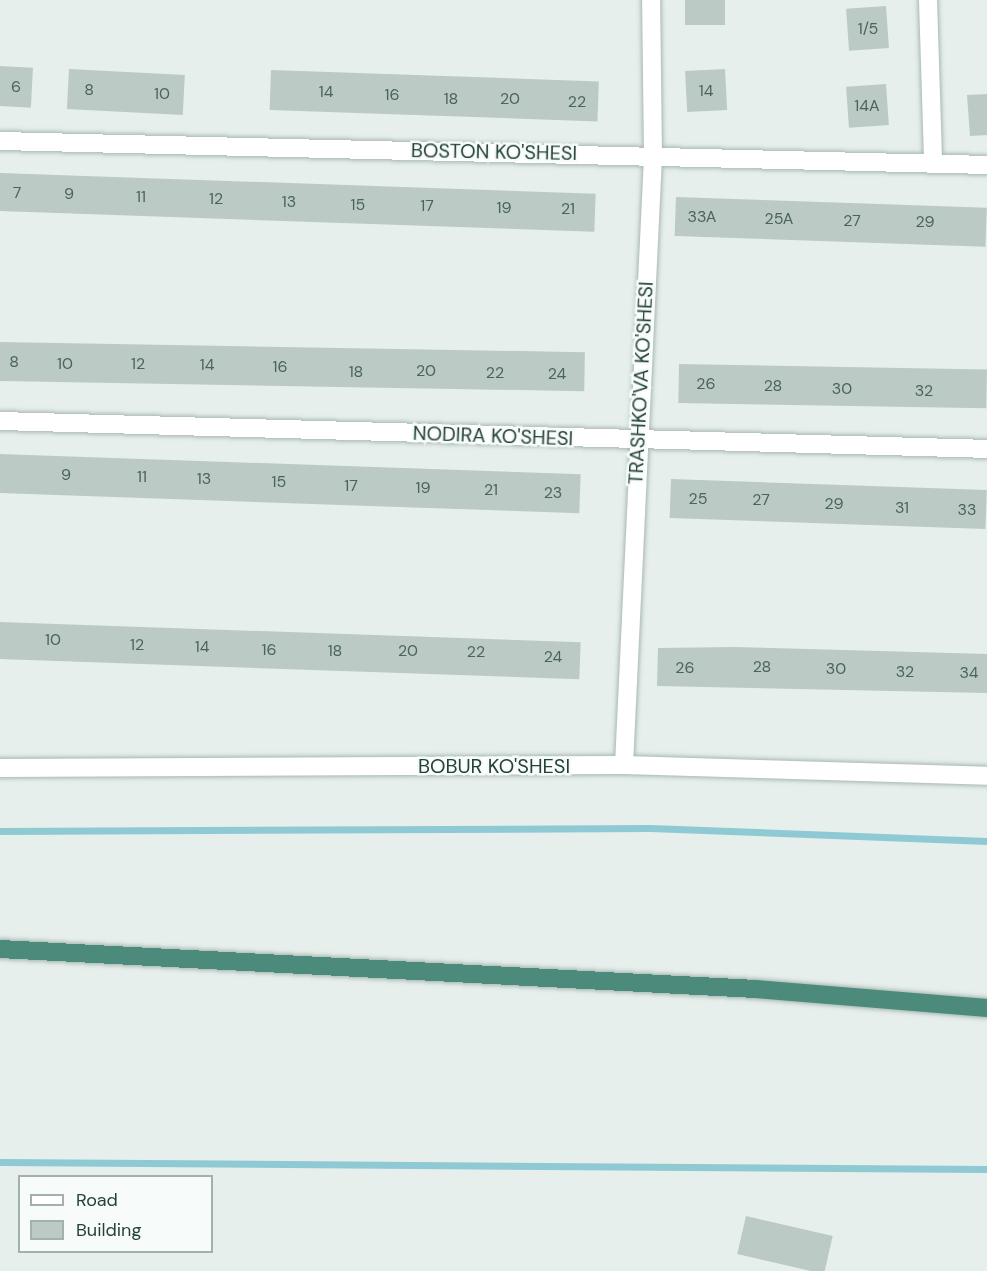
<!DOCTYPE html>
<style>
body{margin:0}
#map{position:relative;width:987px;height:1271px;overflow:hidden;background:#e6efeb;font-family:"DM Sans",sans-serif}
div>[style]{position:absolute}
[style*='--x']{left:calc(var(--x)*1px);top:calc(var(--y)*1px);width:calc(var(--w)*1px);rotate:calc(var(--a)*1deg)}
.stream>*{height:7px;margin:-3.5px;padding:0 3.5px;transform-origin:3.5px;border-radius:3.5px;background:#8ec9d4}
.building>*{inset:0;background:#bbcac4;transform-origin:0 0}
.roads{filter:drop-shadow(0 0 2px #a8b8b2) drop-shadow(0 0 2px #a8b8b2)}
.minor>*{height:18px;margin:-9px;padding:0 9px;transform-origin:9px;border-radius:9px;background:#fff}
.trunk>*{height:18px;margin:-9px;padding:0 9px;transform-origin:9px;border-radius:9px;background:#4c8a7c}
span{translate:-50% -50%;white-space:nowrap;text-align:center;line-height:1.15;-webkit-text-stroke:5px #f7fbf9;paint-order:stroke}
.number-label{font-size:16px;color:#4a645c}
.number-label span{-webkit-text-stroke-width:0}
.street-label{font-size:20px;color:#24423a}
.legend{position:absolute;left:18px;top:1175px;width:195px;height:78px;box-sizing:border-box;background:#f7fbf9;border:2px solid #a3b1ad;margin:0;padding:8px 10px;list-style:none;font-size:18px;color:#24423a}
.legend li{display:flex;align-items:center;gap:12px;height:30px}
.legend b{width:30px;border:2px solid #a3b1ad}
</style>
<div id="map">
<div class="stream">
<i style="--x:0;--y:831;--w:650;--a:-0.26"></i>
<i style="--x:650;--y:828;--w:337;--a:2.2"></i>
<i style="--x:0;--y:1162;--w:987;--a:0.41"></i>
</div>
<div class="building">
<i style="left:685px;top:0;width:40px;height:25px"></i>
<i style="left:886px;top:6px;width:42px;height:40px;rotate:86deg"></i>
<i style="left:0;top:66px;width:33px;height:40px;rotate:3deg"></i>
<i style="left:69px;top:69px;width:116px;height:40px;rotate:3deg"></i>
<i style="left:725px;top:69px;width:41px;height:40px;rotate:87deg"></i>
<i style="left:271px;top:70px;width:328px;height:40px;rotate:2deg"></i>
<i style="left:886px;top:84px;width:41px;height:40px;rotate:86deg"></i>
<i style="clip-path:polygon(987px 94px,987px 135px,970px 136px,967px 95px)"></i>
<i style="left:0;top:173px;width:596px;height:38px;rotate:2deg"></i>
<i style="left:676px;top:197px;width:311px;height:39px;rotate:2deg"></i>
<i style="left:0;top:342px;width:585px;height:39px;rotate:1deg"></i>
<i style="left:679px;top:364px;width:308px;height:39px;rotate:1deg"></i>
<i style="left:0;top:454px;width:581px;height:39px;rotate:2deg"></i>
<i style="left:671px;top:479px;width:316px;height:39px;rotate:2deg"></i>
<i style="left:0;top:622px;width:581px;height:37px;rotate:2deg"></i>
<i style="clip-path:polygon(735px 647px,987px 654px,987px 693px,657px 686px,658px 648px)"></i>
<i style="left:746px;top:1216px;width:89px;height:39px;rotate:13deg"></i>
</div>
<div class="roads">
<div class="minor">
<i style="--x:928;--y:0;--w:163;--a:88.2"></i>
<i style="--x:0;--y:141;--w:987;--a:1.39"></i>
<i style="--x:0;--y:421;--w:987;--a:1.62"></i>
<i style="--x:624;--y:765;--w:610;--a:-87.27"></i>
<i style="--x:653;--y:156;--w:156;--a:-90.7"></i>
<i style="--x:0;--y:768;--w:624;--a:-0.28"></i>
<i style="--x:624;--y:765;--w:363;--a:1.7"></i>
</div>
<div class="trunk">
<i style="--x:0;--y:949;--w:756;--a:3.03"></i>
<i style="--x:755;--y:989;--w:233;--a:4.7"></i>
</div>
</div>
<div class="number-label">
<span style="left:868px;top:29px">1/5</span>
<span style="left:16px;top:87px">6</span>
<span style="left:89px;top:90px">8</span>
<span style="left:706px;top:91px">14</span>
<span style="left:326px;top:92px">14</span>
<span style="left:162px;top:94px">10</span>
<span style="left:392px;top:95px">16</span>
<span style="left:451px;top:99px">18</span>
<span style="left:510px;top:99px">20</span>
<span style="left:577px;top:102px">22</span>
<span style="left:867px;top:106px">14A</span>
<span style="left:17px;top:193px">7</span>
<span style="left:69px;top:194px">9</span>
<span style="left:141px;top:197px">11</span>
<span style="left:216px;top:199px">12</span>
<span style="left:289px;top:202px">13</span>
<span style="left:358px;top:205px">15</span>
<span style="left:427px;top:206px">17</span>
<span style="left:504px;top:208px">19</span>
<span style="left:568px;top:209px">21</span>
<span style="left:702px;top:217px">33A</span>
<span style="left:779px;top:219px">25A</span>
<span style="left:852px;top:221px">27</span>
<span style="left:925px;top:222px">29</span>
<span style="left:14px;top:362px">8</span>
<span style="left:65px;top:364px">10</span>
<span style="left:138px;top:364px">12</span>
<span style="left:207px;top:365px">14</span>
<span style="left:280px;top:367px">16</span>
<span style="left:426px;top:371px">20</span>
<span style="left:356px;top:372px">18</span>
<span style="left:495px;top:373px">22</span>
<span style="left:557px;top:374px">24</span>
<span style="left:706px;top:384px">26</span>
<span style="left:773px;top:386px">28</span>
<span style="left:842px;top:389px">30</span>
<span style="left:924px;top:391px">32</span>
<span style="left:66px;top:475px">9</span>
<span style="left:142px;top:477px">11</span>
<span style="left:204px;top:479px">13</span>
<span style="left:279px;top:482px">15</span>
<span style="left:351px;top:486px">17</span>
<span style="left:423px;top:488px">19</span>
<span style="left:491px;top:490px">21</span>
<span style="left:553px;top:493px">23</span>
<span style="left:698px;top:499px">25</span>
<span style="left:761px;top:500px">27</span>
<span style="left:834px;top:504px">29</span>
<span style="left:902px;top:508px">31</span>
<span style="left:967px;top:510px">33</span>
<span style="left:53px;top:640px">10</span>
<span style="left:137px;top:645px">12</span>
<span style="left:202px;top:647px">14</span>
<span style="left:269px;top:650px">16</span>
<span style="left:335px;top:651px">18</span>
<span style="left:408px;top:651px">20</span>
<span style="left:476px;top:652px">22</span>
<span style="left:553px;top:657px">24</span>
<span style="left:762px;top:667px">28</span>
<span style="left:685px;top:668px">26</span>
<span style="left:836px;top:669px">30</span>
<span style="left:905px;top:672px">32</span>
<span style="left:969px;top:673px">34</span>
</div>
<div class="street-label">
<span style="left:494px;top:152px;rotate:1deg">BOSTON KO'SHESI</span>
<span style="left:641px;top:383px;rotate:-87deg">TRASHKO'VA KO'SHESI</span>
<span style="left:493px;top:436px;rotate:2deg">NODIRA KO'SHESI</span>
<span style="left:494px;top:766px">BOBUR KO'SHESI</span>
</div>
<ul class="legend">
<li><b style="height:8px;background:#fff"></b>Road</li>
<li><b style="height:16px;background:#bbcac4"></b>Building</li>
</ul>
</div>
